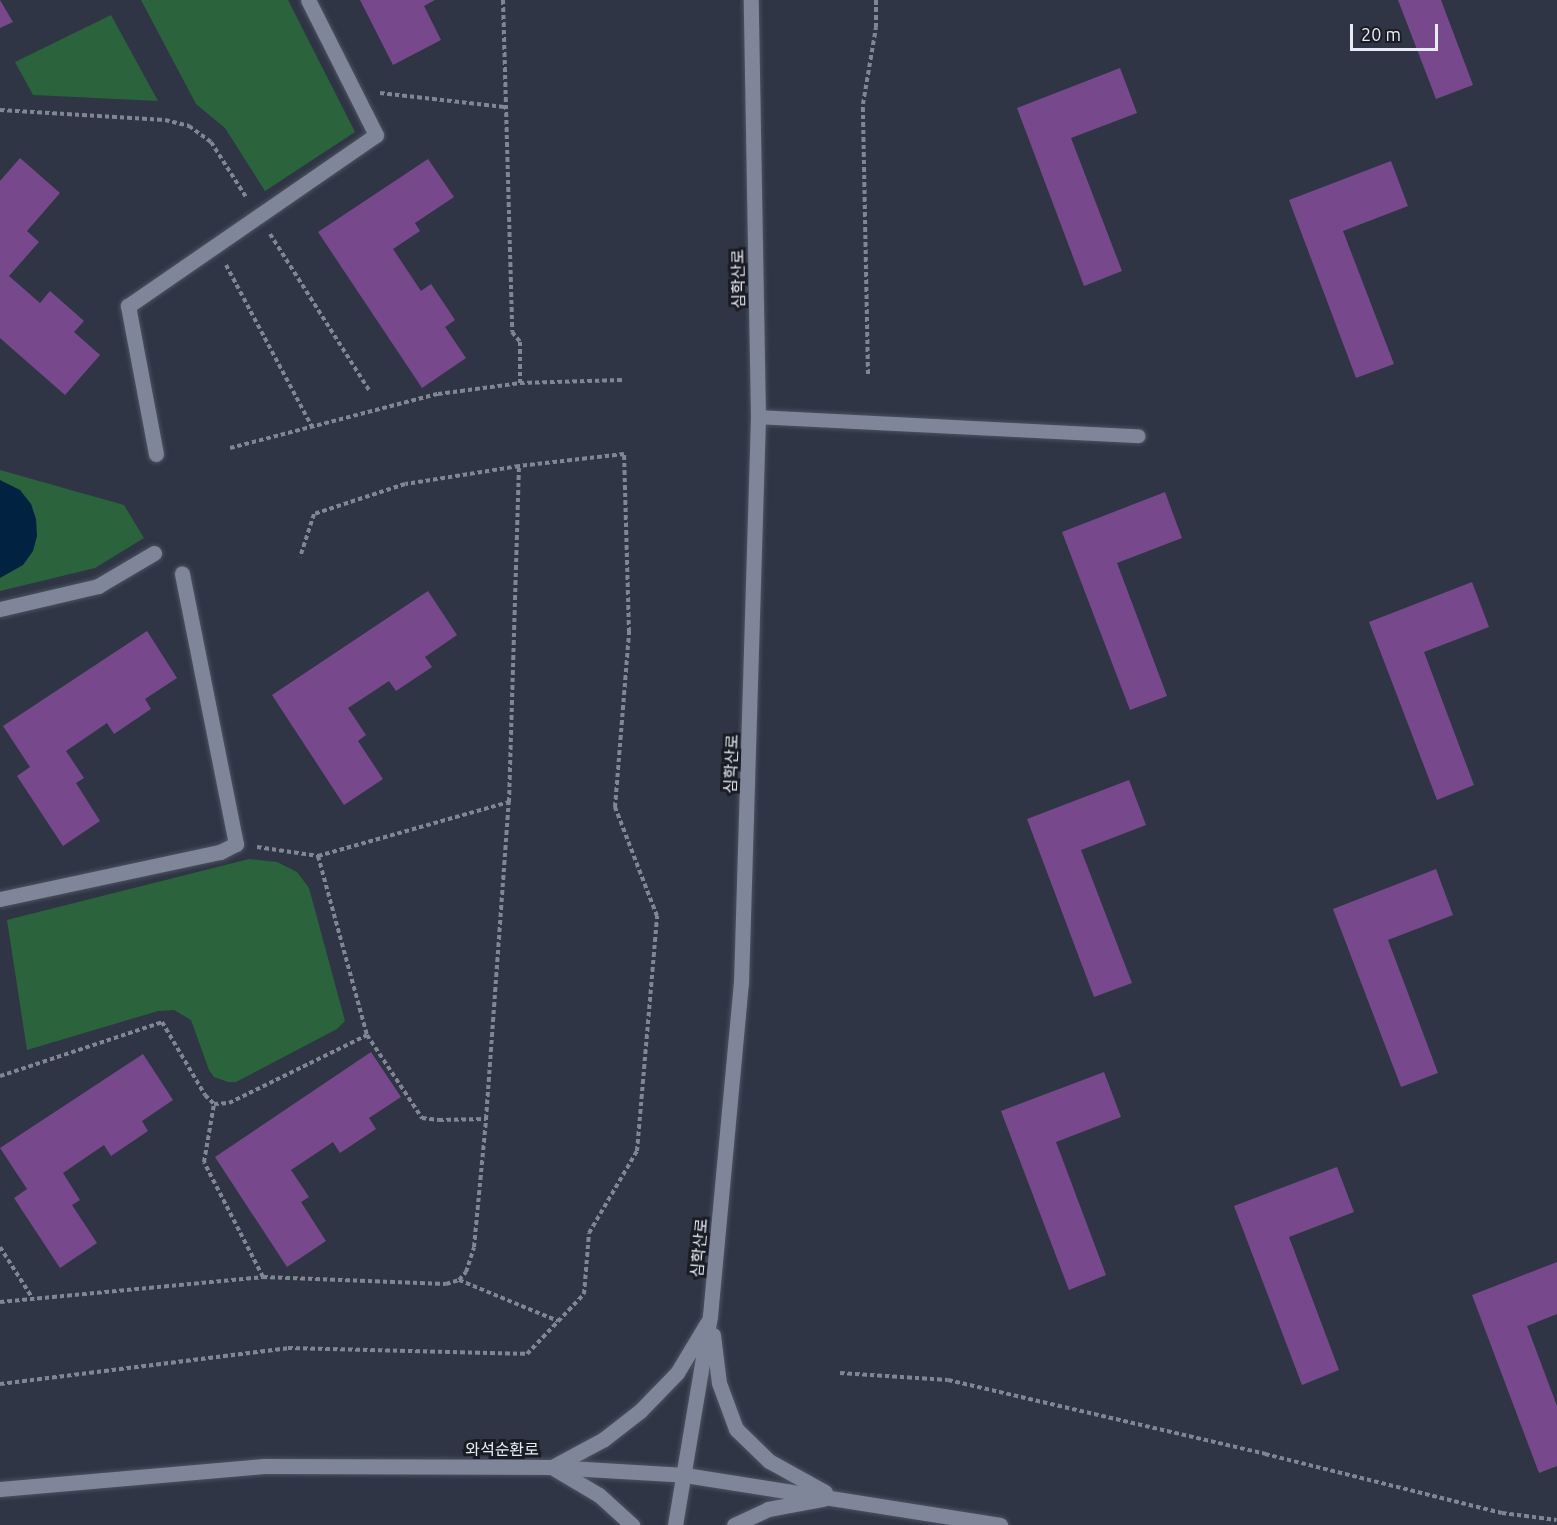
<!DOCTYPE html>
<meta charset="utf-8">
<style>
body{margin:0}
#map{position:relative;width:1557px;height:1525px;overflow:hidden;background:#2f3545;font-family:Ubuntu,"Noto Sans KR",sans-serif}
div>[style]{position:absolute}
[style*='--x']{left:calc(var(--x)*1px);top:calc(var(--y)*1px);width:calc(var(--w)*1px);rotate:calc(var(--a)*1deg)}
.green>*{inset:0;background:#2b633c}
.water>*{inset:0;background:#012241}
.building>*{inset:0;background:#78488c}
.path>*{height:4px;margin-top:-2px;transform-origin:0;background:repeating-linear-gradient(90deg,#818694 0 4.5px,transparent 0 7.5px)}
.roads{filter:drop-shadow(0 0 2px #4d5260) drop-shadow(0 0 2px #4d5260)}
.service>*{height:14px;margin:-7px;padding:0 7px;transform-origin:7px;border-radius:7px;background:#7f8699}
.pedestrian>*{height:15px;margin:-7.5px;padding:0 7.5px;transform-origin:7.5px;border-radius:7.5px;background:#7f8699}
.tertiary>*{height:15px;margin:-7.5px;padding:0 7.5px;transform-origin:7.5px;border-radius:7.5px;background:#7f8699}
span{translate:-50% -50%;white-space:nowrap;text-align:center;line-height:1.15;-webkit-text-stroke:6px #1a1c24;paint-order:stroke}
.street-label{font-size:16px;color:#e7ebf6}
.scale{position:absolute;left:1350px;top:24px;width:88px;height:27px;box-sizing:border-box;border:3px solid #e7ebf6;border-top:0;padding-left:8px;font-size:18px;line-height:21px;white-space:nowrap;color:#e7ebf6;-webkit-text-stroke:4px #1a1c24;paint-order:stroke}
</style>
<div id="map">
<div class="green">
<i style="clip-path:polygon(141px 0,288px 0,355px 132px,265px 191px,225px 128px,196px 104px)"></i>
<i style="clip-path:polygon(111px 15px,158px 101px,33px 95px,15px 62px)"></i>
<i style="clip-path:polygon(0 470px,124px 505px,144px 538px,95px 568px,0 591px)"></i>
<i style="clip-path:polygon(249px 859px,277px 862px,297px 872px,309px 888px,345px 1021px,337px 1029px,236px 1082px,228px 1082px,214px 1077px,209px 1070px,191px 1020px,174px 1010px,158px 1011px,27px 1050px,7px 920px)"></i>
</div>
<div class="water">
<i style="clip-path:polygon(0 480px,20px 490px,31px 504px,36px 519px,37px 536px,33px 551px,23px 565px,0 578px)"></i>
</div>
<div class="building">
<i style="clip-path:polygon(0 0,13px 22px,0 28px)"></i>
<i style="clip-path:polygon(360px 0,435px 0,424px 6px,441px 40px,393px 65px)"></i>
<i style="clip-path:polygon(1398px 0,1441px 0,1473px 85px,1436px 99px)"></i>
<i style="clip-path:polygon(1120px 68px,1137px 113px,1071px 138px,1122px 271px,1084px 286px,1017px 108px)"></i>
<i style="clip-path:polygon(20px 158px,60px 193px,27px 231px,39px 242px,9px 276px,40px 303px,50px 291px,84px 321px,74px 332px,100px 355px,65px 395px,0 338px,0 181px)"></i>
<i style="clip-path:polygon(428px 159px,454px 197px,415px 223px,420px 231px,393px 249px,421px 291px,431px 284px,455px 320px,445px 327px,466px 358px,422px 388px,318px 232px)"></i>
<i style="clip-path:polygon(1391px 161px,1408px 206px,1343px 231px,1394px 364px,1356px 378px,1289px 200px)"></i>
<i style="clip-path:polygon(1165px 492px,1182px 538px,1117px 563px,1167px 696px,1130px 710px,1062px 532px)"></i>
<i style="clip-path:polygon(1472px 582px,1489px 627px,1424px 652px,1474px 785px,1437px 800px,1369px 622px)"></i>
<i style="clip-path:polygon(428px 591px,457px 635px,425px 657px,432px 667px,396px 691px,389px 681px,348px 708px,366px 735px,358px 741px,383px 779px,344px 805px,272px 695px)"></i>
<i style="clip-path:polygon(147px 631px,177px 678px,145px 699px,151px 709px,114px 734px,107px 723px,66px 751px,84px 778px,76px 783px,100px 821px,63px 846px,17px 776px,30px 767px,3px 726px)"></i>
<i style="clip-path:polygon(1129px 780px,1146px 825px,1081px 850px,1132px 983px,1094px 997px,1027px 819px)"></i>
<i style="clip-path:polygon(1436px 869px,1453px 915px,1388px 940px,1438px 1073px,1401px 1087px,1333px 909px)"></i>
<i style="clip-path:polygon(371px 1052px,401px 1097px,369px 1118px,376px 1129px,340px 1153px,333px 1142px,291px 1170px,309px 1197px,301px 1202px,326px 1241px,287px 1267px,215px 1157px)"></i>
<i style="clip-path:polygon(143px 1054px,173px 1100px,142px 1121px,148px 1131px,111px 1156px,104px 1145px,63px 1173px,80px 1200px,72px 1205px,97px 1243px,60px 1268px,14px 1198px,27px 1189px,0 1148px)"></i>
<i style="clip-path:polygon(1104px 1072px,1121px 1117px,1056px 1142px,1106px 1275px,1069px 1290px,1001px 1111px)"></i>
<i style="clip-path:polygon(1337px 1167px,1354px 1212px,1289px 1237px,1339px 1370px,1302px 1385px,1234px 1206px)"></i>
<i style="clip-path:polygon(1557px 1262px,1557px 1314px,1527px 1326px,1557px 1406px,1557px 1466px,1539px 1473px,1472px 1295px)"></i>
</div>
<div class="path">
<i style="--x:503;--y:0;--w:332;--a:88.4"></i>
<i style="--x:512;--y:332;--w:13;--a:51"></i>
<i style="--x:520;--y:342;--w:41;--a:90"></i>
<i style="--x:380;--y:93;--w:125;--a:6.4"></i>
<i style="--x:0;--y:110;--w:165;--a:3.5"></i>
<i style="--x:165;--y:120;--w:25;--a:14"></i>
<i style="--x:189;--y:126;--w:27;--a:36"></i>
<i style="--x:211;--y:142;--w:65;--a:57.5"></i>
<i style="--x:270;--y:234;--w:185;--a:57.6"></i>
<i style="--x:226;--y:265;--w:183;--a:62"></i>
<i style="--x:868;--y:374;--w:270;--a:-91.1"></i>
<i style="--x:863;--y:104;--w:78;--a:-80.4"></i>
<i style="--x:876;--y:27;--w:27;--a:-90"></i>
<i style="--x:230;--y:448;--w:215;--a:-14.6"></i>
<i style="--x:438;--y:394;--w:83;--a:-7.6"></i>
<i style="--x:520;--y:383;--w:102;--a:-1.7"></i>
<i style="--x:257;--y:847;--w:62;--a:8.4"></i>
<i style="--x:318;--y:856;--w:198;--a:-15.8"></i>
<i style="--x:318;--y:856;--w:186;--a:74.7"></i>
<i style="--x:367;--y:1035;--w:100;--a:56.5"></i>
<i style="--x:422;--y:1118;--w:17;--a:7"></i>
<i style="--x:439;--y:1120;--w:47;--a:-1.2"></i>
<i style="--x:0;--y:1076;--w:171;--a:-18.4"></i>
<i style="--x:162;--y:1022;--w:85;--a:59.5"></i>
<i style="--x:205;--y:1095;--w:13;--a:45"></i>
<i style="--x:0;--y:1247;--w:62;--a:57.6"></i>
<i style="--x:263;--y:1277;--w:129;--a:-117.2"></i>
<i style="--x:204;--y:1162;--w:59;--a:-80.2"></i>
<i style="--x:214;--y:1104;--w:15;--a:-4"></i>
<i style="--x:229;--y:1103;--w:154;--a:-26.2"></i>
<i style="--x:459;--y:1280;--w:107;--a:22.5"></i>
<i style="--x:0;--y:1302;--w:264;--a:-5.4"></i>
<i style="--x:263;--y:1277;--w:183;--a:2.2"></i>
<i style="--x:446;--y:1284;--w:14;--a:-17"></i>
<i style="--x:459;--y:1280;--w:11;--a:-49"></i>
<i style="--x:466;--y:1272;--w:26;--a:-72"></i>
<i style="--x:474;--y:1247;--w:129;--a:-84.6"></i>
<i style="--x:486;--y:1119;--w:318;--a:-85.9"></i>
<i style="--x:509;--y:802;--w:336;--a:-88.3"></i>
<i style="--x:840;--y:1373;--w:108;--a:3.7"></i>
<i style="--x:948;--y:1380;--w:326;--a:13.1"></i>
<i style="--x:1265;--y:1454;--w:244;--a:14"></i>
<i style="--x:1502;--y:1513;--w:55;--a:7.3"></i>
<i style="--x:0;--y:1384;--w:290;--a:-7.1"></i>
<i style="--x:288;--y:1348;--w:239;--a:1.4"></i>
<i style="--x:527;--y:1354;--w:83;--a:-46.5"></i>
<i style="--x:584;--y:1294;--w:61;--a:-85.3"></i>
<i style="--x:589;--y:1233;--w:95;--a:-59.7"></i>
<i style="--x:637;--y:1151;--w:236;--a:-85.1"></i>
<i style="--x:657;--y:916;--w:117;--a:-111.1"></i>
<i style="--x:615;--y:807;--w:176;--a:-85.4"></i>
<i style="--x:629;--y:632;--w:178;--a:-91.6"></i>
<i style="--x:624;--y:454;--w:106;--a:173.5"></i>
<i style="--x:519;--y:466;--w:115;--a:171"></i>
<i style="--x:405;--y:484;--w:96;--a:161.8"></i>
<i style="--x:314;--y:514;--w:45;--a:108"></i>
</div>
<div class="roads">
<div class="service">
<i style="--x:758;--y:417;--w:381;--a:2.9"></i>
</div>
<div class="pedestrian">
<i style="--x:156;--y:454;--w:151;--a:-100.7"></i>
<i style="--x:128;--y:306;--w:301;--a:-34.6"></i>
<i style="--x:376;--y:135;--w:151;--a:-116.7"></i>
<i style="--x:0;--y:609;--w:101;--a:-13.2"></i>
<i style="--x:98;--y:586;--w:65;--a:-30.5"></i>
<i style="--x:0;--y:899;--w:225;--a:-12.1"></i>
<i style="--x:220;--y:852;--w:18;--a:-27"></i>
<i style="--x:236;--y:844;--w:276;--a:-101.3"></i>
</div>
<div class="tertiary">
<i style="--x:713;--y:1335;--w:48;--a:82.9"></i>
<i style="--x:719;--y:1383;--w:49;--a:69.7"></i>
<i style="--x:736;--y:1429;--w:46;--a:44.1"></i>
<i style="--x:769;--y:1461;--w:64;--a:29"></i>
<i style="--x:552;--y:1467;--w:59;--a:-28.3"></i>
<i style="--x:604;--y:1439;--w:46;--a:-37.9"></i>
<i style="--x:640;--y:1411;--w:53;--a:-45.8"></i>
<i style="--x:677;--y:1373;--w:58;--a:-59"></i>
<i style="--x:555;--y:1469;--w:51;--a:30.6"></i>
<i style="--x:599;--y:1495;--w:45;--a:42.3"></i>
<i style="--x:0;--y:1489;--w:265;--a:-5"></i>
<i style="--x:264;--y:1466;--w:288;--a:0.2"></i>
<i style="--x:552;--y:1467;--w:133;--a:3.4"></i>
<i style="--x:685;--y:1475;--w:319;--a:9"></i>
<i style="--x:675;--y:1525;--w:212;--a:-80.5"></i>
<i style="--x:710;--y:1316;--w:334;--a:-84.7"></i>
<i style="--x:741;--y:983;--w:566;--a:-88.28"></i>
<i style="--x:758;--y:417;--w:417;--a:-91"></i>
<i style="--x:734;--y:1525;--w:38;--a:-25"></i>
<i style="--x:768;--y:1509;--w:56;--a:-10.3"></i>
</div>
</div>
<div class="street-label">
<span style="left:738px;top:279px;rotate:-91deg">심학산로</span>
<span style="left:731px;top:764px;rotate:-88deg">심학산로</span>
<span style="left:699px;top:1248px;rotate:-85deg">심학산로</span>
<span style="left:502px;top:1449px">와석순환로</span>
</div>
<div class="scale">20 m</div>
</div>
